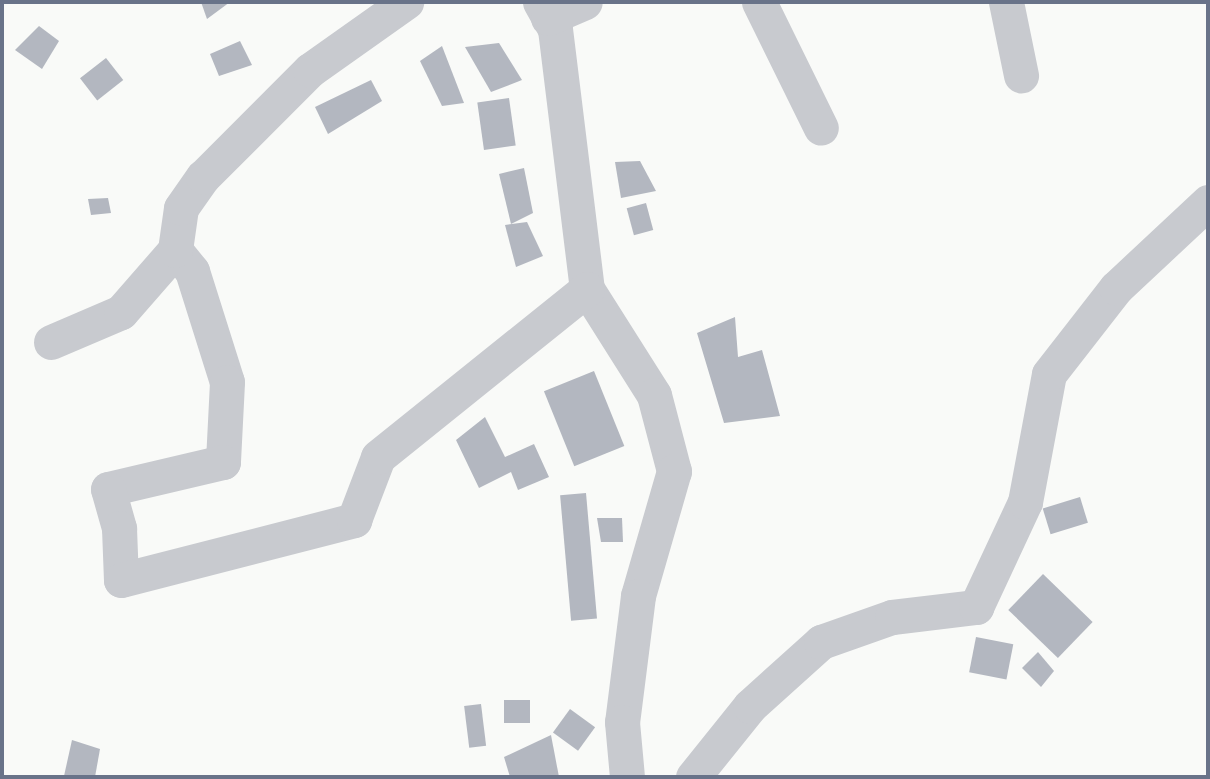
<!DOCTYPE html>
<style>
body{margin:0}
#map{position:relative;width:1210px;height:779px;overflow:hidden;background:#f9faf8;font-family:Karla,sans-serif}
div>[style]{position:absolute}
[style*='--x']{left:calc(var(--x)*1px);top:calc(var(--y)*1px);width:calc(var(--w)*1px);rotate:calc(var(--a)*1deg)}
.building>*{inset:0;background:#b3b7c0;transform-origin:0 0}
.street>*{height:35px;margin:-17.5px;padding:0 17.5px;transform-origin:17.5px;border-radius:17.5px;background:#c8cacf}
span{translate:-50% -50%;white-space:nowrap;text-align:center;line-height:1.15;-webkit-text-stroke:7px #fff;paint-order:stroke}
.frame{position:absolute;inset:0;border:4px solid #697389;pointer-events:none}
</style>
<div id="map">
<div class="building">
<i style="clip-path:polygon(201px 2px,230px 2px,207px 19px)"></i>
<i style="clip-path:polygon(39px 26px,59px 41px,42px 69px,15px 50px)"></i>
<i style="clip-path:polygon(240px 41px,252px 65px,219px 76px,210px 54px)"></i>
<i style="clip-path:polygon(499px 43px,522px 80px,491px 92px,465px 47px)"></i>
<i style="clip-path:polygon(442px 46px,464px 103px,442px 106px,420px 61px)"></i>
<i style="left:106px;top:58px;width:28px;height:33px;rotate:52deg"></i>
<i style="clip-path:polygon(371px 80px,382px 101px,328px 134px,315px 107px)"></i>
<i style="left:509px;top:98px;width:48px;height:32px;rotate:82deg"></i>
<i style="clip-path:polygon(640px 161px,656px 191px,621px 198px,615px 162px)"></i>
<i style="clip-path:polygon(524px 168px,533px 213px,511px 224px,499px 174px)"></i>
<i style="clip-path:polygon(108px 198px,111px 213px,91px 215px,88px 199px)"></i>
<i style="left:646px;top:203px;width:28px;height:20px;rotate:75deg"></i>
<i style="clip-path:polygon(527px 222px,543px 256px,516px 267px,505px 225px)"></i>
<i style="clip-path:polygon(735px 317px,738px 357px,762px 350px,780px 416px,724px 423px,697px 333px)"></i>
<i style="left:594px;top:371px;width:81px;height:54px;rotate:68deg"></i>
<i style="clip-path:polygon(485px 417px,505px 457px,534px 444px,549px 477px,518px 490px,511px 472px,479px 488px,456px 440px)"></i>
<i style="left:586px;top:493px;width:126px;height:26px;rotate:85deg"></i>
<i style="left:1080px;top:497px;width:27px;height:39px;rotate:73deg"></i>
<i style="clip-path:polygon(597px 518px,622px 518px,623px 542px,601px 542px)"></i>
<i style="left:1043px;top:574px;width:69px;height:50px;rotate:44deg"></i>
<i style="left:976px;top:637px;width:38px;height:36px;rotate:11deg"></i>
<i style="clip-path:polygon(1038px 652px,1054px 671px,1041px 687px,1022px 668px)"></i>
<i style="left:504px;top:700px;width:26px;height:23px"></i>
<i style="left:481px;top:704px;width:42px;height:17px;rotate:83deg"></i>
<i style="left:570px;top:709px;width:31px;height:29px;rotate:36deg"></i>
<i style="clip-path:polygon(551px 735px,559px 777px,510px 777px,504px 757px)"></i>
<i style="clip-path:polygon(72px 740px,100px 749px,95px 777px,64px 776px)"></i>
</div>
<div class="street">
<i style="--x:540;--y:2;--w:31;--a:61"></i>
<i style="--x:555;--y:29;--w:262;--a:83"></i>
<i style="--x:587;--y:289;--w:125;--a:57.7"></i>
<i style="--x:654;--y:395;--w:79;--a:75.3"></i>
<i style="--x:674;--y:471;--w:130;--a:106.1"></i>
<i style="--x:638;--y:596;--w:127;--a:97.2"></i>
<i style="--x:622;--y:722;--w:55;--a:84.8"></i>
<i style="--x:759;--y:2;--w:140;--a:63.8"></i>
<i style="--x:1006;--y:2;--w:75;--a:78.4"></i>
<i style="--x:548;--y:18;--w:40;--a:-23.4"></i>
<i style="--x:175;--y:250;--w:27;--a:51"></i>
<i style="--x:192;--y:271;--w:116;--a:72.5"></i>
<i style="--x:227;--y:382;--w:80;--a:92.9"></i>
<i style="--x:223;--y:462;--w:118;--a:166.8"></i>
<i style="--x:108;--y:489;--w:41;--a:74.2"></i>
<i style="--x:119;--y:528;--w:52;--a:87.8"></i>
<i style="--x:121;--y:580;--w:241;--a:-14.4"></i>
<i style="--x:354;--y:520;--w:67;--a:-69.1"></i>
<i style="--x:378;--y:457;--w:268;--a:-38.8"></i>
<i style="--x:51;--y:342;--w:76;--a:-23.2"></i>
<i style="--x:121;--y:312;--w:82;--a:-48.9"></i>
<i style="--x:175;--y:250;--w:42;--a:-81.9"></i>
<i style="--x:181;--y:208;--w:38;--a:-55"></i>
<i style="--x:203;--y:177;--w:151;--a:-45"></i>
<i style="--x:310;--y:70;--w:118;--a:-35.3"></i>
<i style="--x:693;--y:777;--w:91;--a:-51.2"></i>
<i style="--x:750;--y:706;--w:96;--a:-42"></i>
<i style="--x:821;--y:642;--w:75;--a:-19.4"></i>
<i style="--x:892;--y:617;--w:85;--a:-6.8"></i>
<i style="--x:976;--y:607;--w:116;--a:-65"></i>
<i style="--x:1025;--y:502;--w:130;--a:-79.4"></i>
<i style="--x:1049;--y:374;--w:109;--a:-52.1"></i>
<i style="--x:1116;--y:288;--w:126;--a:-43.1"></i>
</div>
<div class="frame"></div>
</div>
